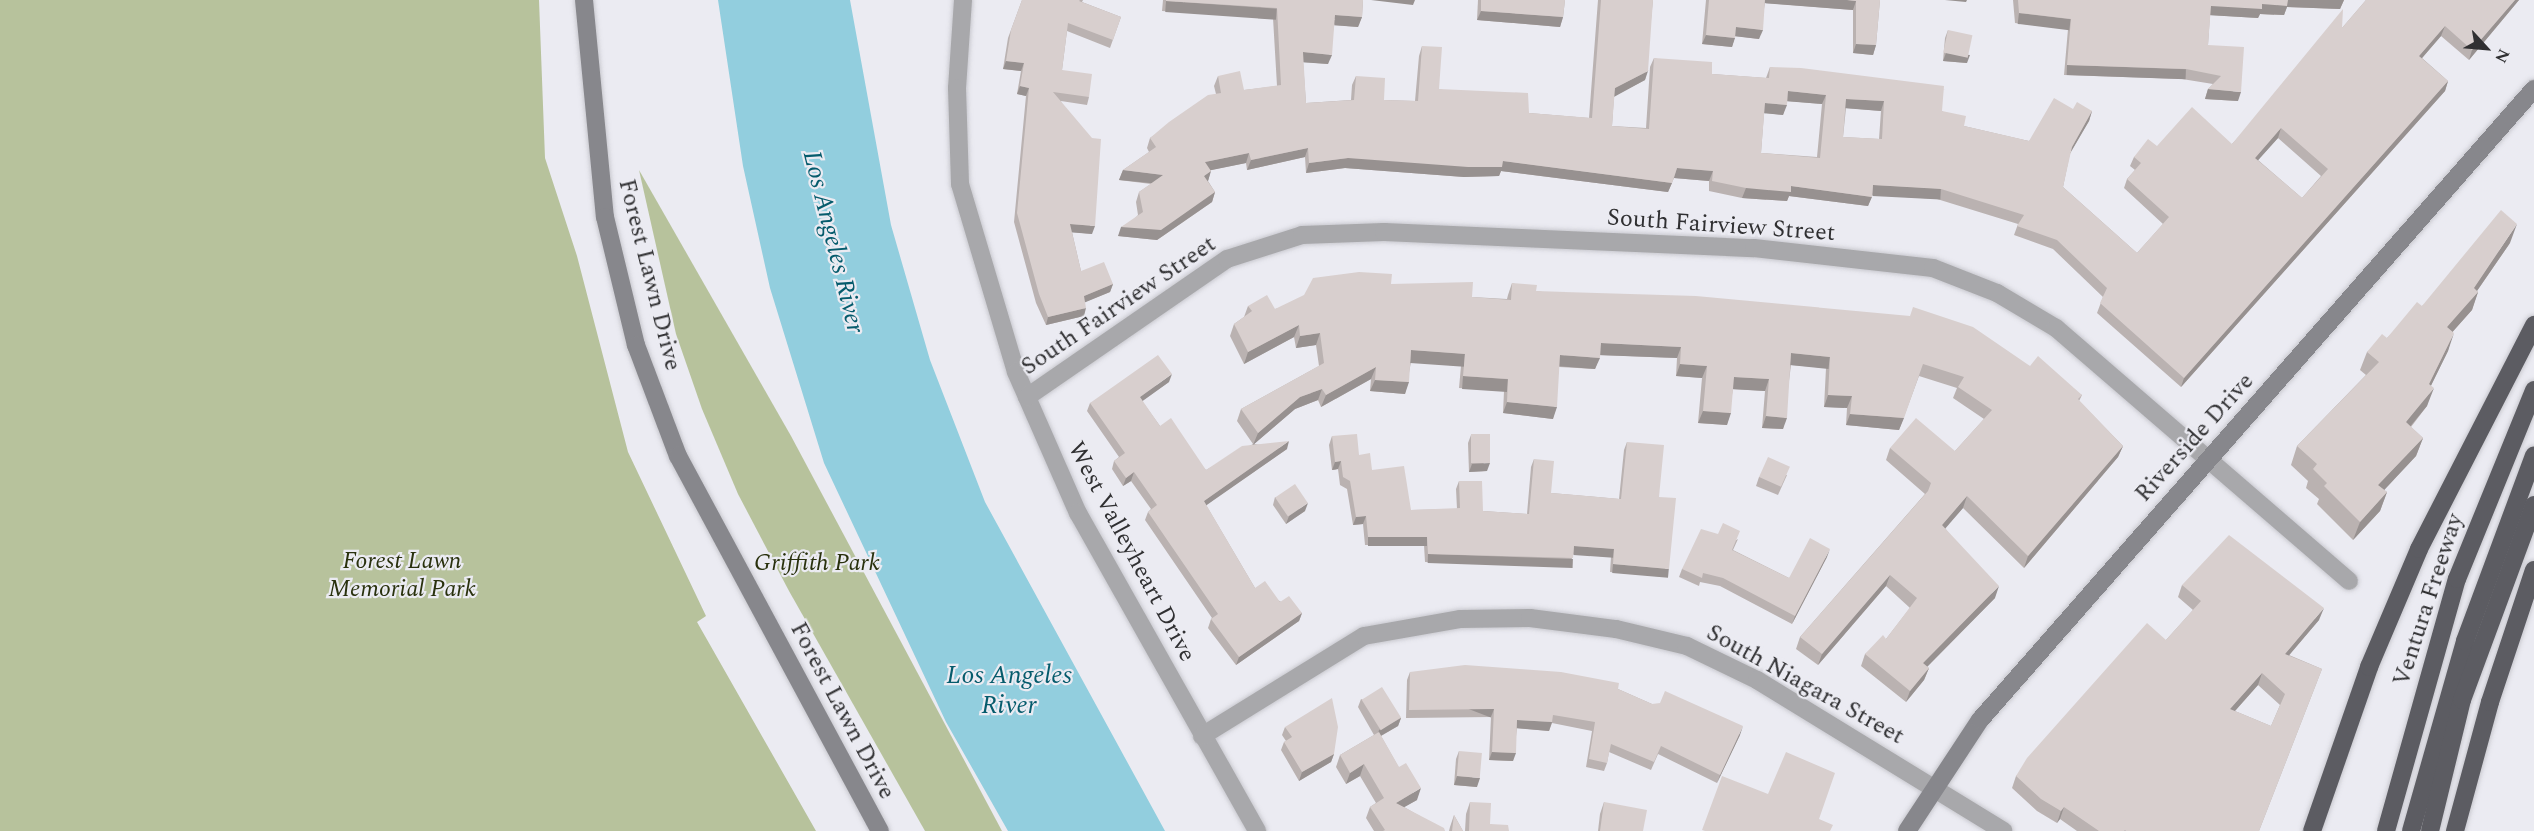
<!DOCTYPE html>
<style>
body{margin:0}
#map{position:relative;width:2534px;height:831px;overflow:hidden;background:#ebebf2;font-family:Spectral,serif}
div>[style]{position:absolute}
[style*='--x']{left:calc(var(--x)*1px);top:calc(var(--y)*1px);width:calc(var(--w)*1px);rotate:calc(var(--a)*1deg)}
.green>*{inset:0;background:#b7c29c}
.water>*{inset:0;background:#92cede}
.roads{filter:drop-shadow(0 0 2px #c9c9cf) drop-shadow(0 0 2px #c9c9cf)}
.street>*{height:18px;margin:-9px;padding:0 9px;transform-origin:9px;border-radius:9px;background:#a8a8ab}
.secondary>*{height:18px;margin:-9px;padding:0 9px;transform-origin:9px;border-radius:9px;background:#87878c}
.highway>*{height:18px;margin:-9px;padding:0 9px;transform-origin:9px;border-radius:9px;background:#5c5c62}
.wall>*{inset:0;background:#bab2b1}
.shaded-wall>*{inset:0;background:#979190;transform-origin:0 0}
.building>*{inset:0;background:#d8cfce;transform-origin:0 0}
span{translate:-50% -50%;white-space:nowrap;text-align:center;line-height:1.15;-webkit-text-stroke:4.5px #ebebf2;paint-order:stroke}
.street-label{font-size:24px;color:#303032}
.park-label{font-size:24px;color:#29310d;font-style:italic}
.water-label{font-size:26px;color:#055b6c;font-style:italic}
.north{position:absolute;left:2456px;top:18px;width:60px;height:60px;-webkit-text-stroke:4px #ebebf2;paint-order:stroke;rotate:116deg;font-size:16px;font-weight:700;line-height:24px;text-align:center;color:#303032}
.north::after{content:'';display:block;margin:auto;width:21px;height:27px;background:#303032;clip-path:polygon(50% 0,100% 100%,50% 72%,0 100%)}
</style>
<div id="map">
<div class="green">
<i style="clip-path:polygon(0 0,539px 0,545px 158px,577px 256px,628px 452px,706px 616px,697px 622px,816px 831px,0 831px)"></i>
<i style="clip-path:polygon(639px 170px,791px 436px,1002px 831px,925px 831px,789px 591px,738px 494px,702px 409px,676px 334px)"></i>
</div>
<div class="water">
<i style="clip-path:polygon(718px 0,850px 0,891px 225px,930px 360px,985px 502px,1165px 831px,1008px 831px,946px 722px,824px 463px,770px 288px,743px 166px)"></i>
</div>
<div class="roads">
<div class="street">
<i style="--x:963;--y:0;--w:88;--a:93.9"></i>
<i style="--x:957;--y:88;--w:96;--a:88.2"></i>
<i style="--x:960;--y:184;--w:196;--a:73.4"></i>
<i style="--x:1016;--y:372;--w:154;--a:66.3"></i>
<i style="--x:1078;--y:513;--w:365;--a:60.6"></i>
<i style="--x:1027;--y:397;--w:243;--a:-34.6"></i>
<i style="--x:1227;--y:259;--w:79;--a:-17.7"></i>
<i style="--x:1302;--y:235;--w:82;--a:-2.1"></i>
<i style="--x:1384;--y:232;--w:370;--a:2.5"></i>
<i style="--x:1754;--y:248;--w:180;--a:6.4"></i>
<i style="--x:1933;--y:268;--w:69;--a:21.3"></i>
<i style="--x:1997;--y:293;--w:69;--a:30.7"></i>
<i style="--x:2056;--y:328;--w:387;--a:40.8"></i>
<i style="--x:1202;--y:736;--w:190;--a:-31.7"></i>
<i style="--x:1364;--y:636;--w:97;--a:-10"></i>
<i style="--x:1460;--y:619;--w:70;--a:-0.8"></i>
<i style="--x:1530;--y:618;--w:87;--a:7.3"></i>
<i style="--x:1616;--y:629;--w:73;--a:13.5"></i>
<i style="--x:1687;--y:646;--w:78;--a:25.9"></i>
<i style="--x:1757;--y:680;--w:289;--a:31.5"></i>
</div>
<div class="secondary">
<i style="--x:584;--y:0;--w:218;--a:84.5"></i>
<i style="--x:605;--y:217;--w:132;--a:76.4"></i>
<i style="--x:636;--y:345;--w:119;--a:69.3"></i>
<i style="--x:678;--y:456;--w:426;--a:61.7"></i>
<i style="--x:1907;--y:831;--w:133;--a:-56.7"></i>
<i style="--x:1980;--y:720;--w:840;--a:-48.72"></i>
</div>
<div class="highway">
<i style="--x:2312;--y:831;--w:174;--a:-70.8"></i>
<i style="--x:2369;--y:667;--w:128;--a:-67"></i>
<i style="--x:2419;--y:549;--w:252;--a:-62.8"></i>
<i style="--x:2386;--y:831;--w:262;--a:-74.3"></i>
<i style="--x:2457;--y:579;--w:204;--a:-67.8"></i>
<i style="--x:2411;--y:831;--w:198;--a:-74.1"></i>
<i style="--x:2465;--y:641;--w:198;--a:-69.6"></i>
<i style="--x:2430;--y:831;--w:135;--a:-76.3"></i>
<i style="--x:2462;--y:700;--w:208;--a:-69.7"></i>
<i style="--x:2455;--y:831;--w:134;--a:-74.8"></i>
<i style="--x:2490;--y:702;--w:139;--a:-71.6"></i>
</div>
</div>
<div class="wall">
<i style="clip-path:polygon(1022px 0,1083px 0,1082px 2px,1121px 17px,1110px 48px,1067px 31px,1062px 70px,1089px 97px,1087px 105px,1061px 101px,1092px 234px,1072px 232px,1081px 271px,1113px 284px,1110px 292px,1085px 302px,1084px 316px,1046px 325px,1036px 303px,1014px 222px,1026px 96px,1017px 94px,1021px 71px,1003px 69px,1008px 38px)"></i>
<i style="clip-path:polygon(evenodd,1163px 0,1363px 0,1362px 17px,1358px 27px,1334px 25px,1328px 64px,1303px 62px,1306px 103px,1351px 100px,1352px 85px,1356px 76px,1384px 100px,1415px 101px,1419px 56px,1422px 46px,1439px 89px,1529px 113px,1589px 118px,1598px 0,1653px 0,1645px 80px,1614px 96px,1612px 126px,1646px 128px,1650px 67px,1654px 58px,1712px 74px,1766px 78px,1770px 67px,1942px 111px,1964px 126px,2029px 141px,2073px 109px,2092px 111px,2089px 121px,2070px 153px,2063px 187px,2137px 253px,2163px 224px,2124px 188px,2127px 179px,2135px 170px,2130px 166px,2134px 157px,2157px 146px,2232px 144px,2342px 28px,2366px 0,2519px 0,2469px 60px,2441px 36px,2422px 58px,2448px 81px,2445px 91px,2181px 387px,2097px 313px,2103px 297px,2053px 249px,2014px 235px,2018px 224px,1937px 199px,1872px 195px,1868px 206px,1789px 196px,1787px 201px,1742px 198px,1709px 191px,1709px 181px,1674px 178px,1668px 192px,1501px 171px,1499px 176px,1464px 177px,1345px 168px,1306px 173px,1305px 157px,1247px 170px,1246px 163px,1211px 170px,1208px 181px,1215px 192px,1212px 202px,1157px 240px,1118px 236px,1138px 215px,1136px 202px,1139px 192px,1151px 184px,1119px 180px,1123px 170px,1149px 152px,1147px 148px,1150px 138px,1216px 94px,1214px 86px,1218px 76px,1244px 90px,1277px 86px,1273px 18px,1162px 11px,1163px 0,1787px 101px,1822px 104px,1817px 157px,1761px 153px,1764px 113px,1783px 115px,1787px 101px,1163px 0,1846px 108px,1881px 111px,1879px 139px,1843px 137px,1846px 108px,1163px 0,2278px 138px,2321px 176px,2302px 198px,2258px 160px,2278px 138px)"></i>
<i style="clip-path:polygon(1478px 0,1565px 0,1563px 17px,1560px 27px,1477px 20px)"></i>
<i style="clip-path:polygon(1706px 0,1880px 0,1876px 45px,1873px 55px,1853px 53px,1853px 10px,1765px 3px,1759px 39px,1735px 36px,1732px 47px,1702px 44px)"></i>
<i style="clip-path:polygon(2013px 0,2344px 0,2340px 9px,2287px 7px,2284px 15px,2260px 14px,2258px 18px,2210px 15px,2208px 45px,2238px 101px,2205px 99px,2208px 89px,2213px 84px,2182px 79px,2064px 75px,2068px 29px,2015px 23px)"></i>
<i style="clip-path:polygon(1948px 30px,1967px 63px,1943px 61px,1945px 38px)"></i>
<i style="clip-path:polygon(2510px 243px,2477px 291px,2478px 292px,2472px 310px,2453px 331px,2448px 351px,2431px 385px,2427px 406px,2411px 427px,2423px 438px,2416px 456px,2384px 490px,2387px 492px,2380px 511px,2353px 540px,2317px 504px,2319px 499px,2306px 488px,2308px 481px,2291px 465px,2297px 446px,2366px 375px,2360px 370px,2367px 352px,2387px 338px,2422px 306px)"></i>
<i style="clip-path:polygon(1512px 283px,1536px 291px,2030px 366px,2082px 395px,2079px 401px,2123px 446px,2118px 457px,2024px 568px,1963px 508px,1945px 528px,1995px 598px,1927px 667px,1929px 668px,1924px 680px,1906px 702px,1861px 666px,1865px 654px,1886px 639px,1910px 608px,1886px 586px,1818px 665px,1796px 649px,1800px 637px,1925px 494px,1886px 460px,1890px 448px,1955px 451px,1984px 419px,1953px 398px,1957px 388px,1919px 376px,1899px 430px,1846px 425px,1847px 408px,1824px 407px,1826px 368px,1791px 365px,1783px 429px,1762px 428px,1765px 391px,1733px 389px,1727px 425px,1698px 423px,1702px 378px,1676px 376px,1677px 358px,1600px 355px,1595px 369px,1559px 367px,1553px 419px,1503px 413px,1504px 391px,1459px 388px,1461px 366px,1411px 362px,1405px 394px,1370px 391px,1371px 379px,1321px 407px,1318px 400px,1295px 409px,1254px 444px,1287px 449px,1206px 505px,1255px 588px,1302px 613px,1299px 621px,1236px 665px,1208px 628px,1211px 619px,1212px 618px,1145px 520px,1148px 512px,1151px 509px,1131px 481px,1123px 486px,1112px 469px,1114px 461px,1119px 457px,1087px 411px,1090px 403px,1169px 382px,1142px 401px,1160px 426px,1206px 470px,1253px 444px,1237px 421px,1241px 409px,1319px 366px,1316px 345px,1296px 348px,1294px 337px,1244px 364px,1230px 336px,1234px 324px,1244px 317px,1248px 306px,1275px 309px,1391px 284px,1472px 297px,1507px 299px,1508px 295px)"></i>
<i style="clip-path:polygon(1471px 435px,1487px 471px,1469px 472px,1468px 443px)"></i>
<i style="clip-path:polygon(1332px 436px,1359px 455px,1372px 470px,1411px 510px,1457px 509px,1456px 489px,1459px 481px,1483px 511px,1527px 514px,1531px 467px,1534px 459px,1551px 493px,1619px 499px,1624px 450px,1627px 442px,1659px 497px,1666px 577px,1610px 572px,1611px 557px,1573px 554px,1570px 566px,1425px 562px,1424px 545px,1365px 545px,1363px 524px,1353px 525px,1347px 489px,1340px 485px,1338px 469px,1332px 470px,1329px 445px)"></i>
<i style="clip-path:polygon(1787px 475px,1778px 495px,1756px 486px,1759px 477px)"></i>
<i style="clip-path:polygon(1275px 497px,1305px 511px,1286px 524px,1273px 505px)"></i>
<i style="clip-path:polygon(1738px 539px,1733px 550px,1789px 578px,1827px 557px,1792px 624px,1720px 586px,1700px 582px,1699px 586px,1679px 577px,1682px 569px)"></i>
<i style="clip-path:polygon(evenodd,2182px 585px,2319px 620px,2289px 655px,2322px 669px,2259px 831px,2077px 831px,2060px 819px,2057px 823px,2037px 811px,2012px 788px,2016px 776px,2166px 640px,2193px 610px,2178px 597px,2182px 585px,2258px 685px,2280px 705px,2271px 726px,2235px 711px,2258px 685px)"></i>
<i style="clip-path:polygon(1410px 672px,1618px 689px,1652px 704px,1740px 735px,1717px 783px,1658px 754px,1651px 770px,1609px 752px,1607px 763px,1604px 771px,1586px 767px,1592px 731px,1552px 723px,1549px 731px,1517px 728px,1513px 761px,1489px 760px,1491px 717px,1406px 718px,1407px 680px)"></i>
<i style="clip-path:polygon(1361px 699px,1401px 718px,1398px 726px,1381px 736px,1417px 800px,1404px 807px,1445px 831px,1374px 831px,1366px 818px,1370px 807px,1376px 803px,1360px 776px,1346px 784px,1336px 767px,1340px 755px,1374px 735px,1358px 707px)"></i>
<i style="clip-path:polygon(1285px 727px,1334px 754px,1331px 762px,1299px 781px,1281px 750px,1284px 742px,1286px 741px,1282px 735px)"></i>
<i style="clip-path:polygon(1459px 751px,1477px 787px,1454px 785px,1456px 759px)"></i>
<i style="clip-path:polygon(1470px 802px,1490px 824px,1509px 831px,1465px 831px,1466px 814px)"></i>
<i style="clip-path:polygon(1604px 802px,1643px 831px,1598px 831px,1600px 814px)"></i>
<i style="clip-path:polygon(1454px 815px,1463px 831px,1449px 831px,1450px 827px)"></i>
</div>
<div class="shaded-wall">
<i style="clip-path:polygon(1371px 0,1415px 0,1413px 5px)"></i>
<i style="clip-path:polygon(1764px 0,1847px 0,1856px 1px,1853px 10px,1763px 3px)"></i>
<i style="clip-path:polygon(1945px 0,1967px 0,1966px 2px)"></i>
<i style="clip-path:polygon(2287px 0,2344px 0,2340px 9px,2287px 7px,2284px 15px,2260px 14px,2258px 18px,2207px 15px,2211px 6px,2262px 4px)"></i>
<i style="clip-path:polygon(2515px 0,2519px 0,2469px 60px,2472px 50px)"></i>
<i style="left:1166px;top:1px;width:111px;height:11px;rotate:4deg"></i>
<i style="clip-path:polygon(1481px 11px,1563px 17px,1560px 27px,1477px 20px)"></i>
<i style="left:2019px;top:13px;width:52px;height:11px;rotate:7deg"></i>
<i style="clip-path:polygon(1335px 15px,1362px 17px,1358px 27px,1331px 25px)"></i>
<i style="clip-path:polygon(2445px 26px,2441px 36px,2416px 65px,2419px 56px)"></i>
<i style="clip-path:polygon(1736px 27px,1763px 30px,1759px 39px,1733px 36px)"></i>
<i style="clip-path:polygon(1706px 35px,1735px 38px,1732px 47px,1702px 44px)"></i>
<i style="clip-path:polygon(1856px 44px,1876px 45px,1873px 55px,1853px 53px)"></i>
<i style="clip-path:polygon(1303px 52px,1332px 55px,1328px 64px,1299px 62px)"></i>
<i style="clip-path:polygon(1946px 53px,1970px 55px,1967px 63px,1943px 61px)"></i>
<i style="clip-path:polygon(1006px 61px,1024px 63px,1021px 71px,1003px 69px)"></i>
<i style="left:2067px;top:65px;width:119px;height:10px;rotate:2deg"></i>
<i style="clip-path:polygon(1648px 71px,1645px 80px,1612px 98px,1615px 88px)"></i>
<i style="clip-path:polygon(2448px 81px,2445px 91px,2181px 387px,2184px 378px)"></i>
<i style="clip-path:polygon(1020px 86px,1029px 88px,1026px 96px,1017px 94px)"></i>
<i style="clip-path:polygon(2208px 89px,2241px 92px,2238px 101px,2205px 99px)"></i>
<i style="clip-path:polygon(1788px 91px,1826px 95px,1822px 104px,1784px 101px)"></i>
<i style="clip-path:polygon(1846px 99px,1884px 101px,1881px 111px,1843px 108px)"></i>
<i style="clip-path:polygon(1765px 103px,1787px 105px,1783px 115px,1761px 113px)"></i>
<i style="clip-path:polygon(2092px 111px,2089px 121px,2068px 157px,2072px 147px)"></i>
<i style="clip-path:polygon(2281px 128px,2278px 138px,2252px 167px,2255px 158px)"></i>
<i style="clip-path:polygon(1308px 148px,1305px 157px,1247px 170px,1251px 160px)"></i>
<i style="clip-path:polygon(1249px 153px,1246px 163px,1202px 172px,1205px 162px)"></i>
<i style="clip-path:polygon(1348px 158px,1503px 161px,1672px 183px,1668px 192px,1501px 171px,1499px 176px,1464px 177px,1345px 168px,1306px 173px,1309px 163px)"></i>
<i style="clip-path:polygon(1677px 168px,1713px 171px,1709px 181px,1674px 178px)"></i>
<i style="clip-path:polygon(1123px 170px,1163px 175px,1160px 184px,1119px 180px)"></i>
<i style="clip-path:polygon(1211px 171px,1208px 181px,1201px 186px,1204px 176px)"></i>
<i style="left:1873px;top:185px;width:68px;height:11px;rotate:3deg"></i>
<i style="clip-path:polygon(1791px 186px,1872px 197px,1868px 206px,1789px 196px,1787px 201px,1742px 198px,1746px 188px)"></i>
<i style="clip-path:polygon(1215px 192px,1212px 202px,1157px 240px,1118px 236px,1121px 227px)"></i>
<i style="clip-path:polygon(1070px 224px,1095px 226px,1092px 234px,1067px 232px)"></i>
<i style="clip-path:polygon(2517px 224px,2510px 243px,2470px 301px,2478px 292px,2472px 310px,2441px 345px,2447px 327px)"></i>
<i style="clip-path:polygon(1113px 284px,1110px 292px,1081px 304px,1084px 296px)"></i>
<i style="clip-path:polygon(1086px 308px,1084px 316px,1046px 325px,1048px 317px)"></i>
<i style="clip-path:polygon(1299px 325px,1294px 337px,1244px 364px,1248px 352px)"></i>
<i style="clip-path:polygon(1320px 333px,1316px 345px,1296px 348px,1300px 336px)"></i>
<i style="clip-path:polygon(2454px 333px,2448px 351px,2424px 400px,2434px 388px,2427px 406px,2399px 440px,2406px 422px,2429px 384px)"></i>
<i style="clip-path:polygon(1601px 343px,1681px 347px,1677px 358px,1597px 355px)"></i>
<i style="left:1411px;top:350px;width:54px;height:13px;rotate:4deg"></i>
<i style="left:1791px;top:353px;width:39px;height:12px;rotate:6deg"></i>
<i style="clip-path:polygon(1560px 355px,1600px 358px,1595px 369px,1556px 366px)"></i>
<i style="clip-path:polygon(1680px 364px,1707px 366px,1702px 378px,1676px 376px)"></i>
<i style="clip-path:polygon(1376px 367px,1371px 379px,1321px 407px,1326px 395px)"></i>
<i style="clip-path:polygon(1172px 374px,1169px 382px,1137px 405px,1140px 397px)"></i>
<i style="left:1463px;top:376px;width:45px;height:13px;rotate:4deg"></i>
<i style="clip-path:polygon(1734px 377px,1769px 379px,1765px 391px,1730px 389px)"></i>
<i style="clip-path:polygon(1375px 380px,1409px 382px,1405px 394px,1370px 391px)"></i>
<i style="clip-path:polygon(1322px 389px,1318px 400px,1295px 409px,1253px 445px,1258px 433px,1300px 397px)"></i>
<i style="clip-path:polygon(1828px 395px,1852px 396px,1847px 408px,1824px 407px)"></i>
<i style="clip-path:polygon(1507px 402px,1557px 407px,1553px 419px,1503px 413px)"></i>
<i style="clip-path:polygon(1703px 411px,1731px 413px,1727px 425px,1698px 423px)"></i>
<i style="clip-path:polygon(1850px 414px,1904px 418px,1899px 430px,1846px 425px)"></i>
<i style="clip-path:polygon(1766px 416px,1787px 418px,1783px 429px,1762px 428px)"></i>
<i style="clip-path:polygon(2423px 438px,2416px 456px,2372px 503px,2378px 485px)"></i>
<i style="clip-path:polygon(1289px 441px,1287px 449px,1201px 509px,1204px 501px)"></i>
<i style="clip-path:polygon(2123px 446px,2118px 457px,2024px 568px,2028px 556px)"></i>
<i style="clip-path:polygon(1341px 461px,1338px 469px,1332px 470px,1335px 462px)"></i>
<i style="clip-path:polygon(1490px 463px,1487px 471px,1469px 472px,1472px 464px)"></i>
<i style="clip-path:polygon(1134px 472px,1131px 481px,1123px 486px,1126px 478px)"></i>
<i style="clip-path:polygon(2387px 492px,2380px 511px,2353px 540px,2360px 522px)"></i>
<i style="clip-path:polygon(1967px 496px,1963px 508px,1938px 537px,1942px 525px)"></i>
<i style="clip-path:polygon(1308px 503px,1305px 511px,1286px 524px,1289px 516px)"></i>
<i style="clip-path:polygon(1366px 516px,1363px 524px,1353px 525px,1356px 517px)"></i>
<i style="left:1368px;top:537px;width:59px;height:9px"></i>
<i style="left:1574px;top:546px;width:40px;height:9px;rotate:4deg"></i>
<i style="clip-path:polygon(1830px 549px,1827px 557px,1792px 624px,1795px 616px)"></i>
<i style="left:1428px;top:554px;width:145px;height:9px;rotate:2deg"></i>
<i style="left:1613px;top:564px;width:56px;height:9px;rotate:5deg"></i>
<i style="clip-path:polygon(1890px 575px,1886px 586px,1818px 665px,1822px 654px)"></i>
<i style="clip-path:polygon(1999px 586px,1995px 598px,1919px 675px,1923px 663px)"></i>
<i style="clip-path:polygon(2324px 608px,2319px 620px,2280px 666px,2285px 654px)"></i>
<i style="clip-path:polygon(1302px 613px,1299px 621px,1236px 665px,1239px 657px)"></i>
<i style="clip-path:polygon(1929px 668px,1924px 680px,1906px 702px,1910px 691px)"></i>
<i style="clip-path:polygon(2262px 673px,2258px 685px,2226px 721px,2230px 709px)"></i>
<i style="left:1494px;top:709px;width:9px;height:85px;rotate:111deg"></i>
<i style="clip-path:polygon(1401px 718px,1398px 726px,1377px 738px,1379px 730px)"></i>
<i style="clip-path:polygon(1517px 720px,1552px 722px,1549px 731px,1514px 728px)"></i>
<i style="clip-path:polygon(1743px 726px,1740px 735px,1717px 783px,1720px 775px)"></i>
<i style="clip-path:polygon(1492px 752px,1516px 753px,1513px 761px,1489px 760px)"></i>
<i style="clip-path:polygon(1334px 754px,1331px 762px,1299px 781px,1302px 772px)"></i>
<i style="clip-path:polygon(1364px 764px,1360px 776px,1346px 784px,1350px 773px)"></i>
<i style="clip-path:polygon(1457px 776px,1480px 778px,1477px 787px,1454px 785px)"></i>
<i style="clip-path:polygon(1421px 788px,1417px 800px,1392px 814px,1396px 803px)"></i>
<i style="clip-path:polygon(2064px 807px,2060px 819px,2057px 823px,2061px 811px)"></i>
</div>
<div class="building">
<i style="clip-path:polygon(1022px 0,1080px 0,1079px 1px,1121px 17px,1113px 40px,1068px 23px,1062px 70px,1092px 74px,1089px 97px,1053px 92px,1092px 138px,1101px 139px,1095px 226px,1070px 224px,1081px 271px,1104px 262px,1113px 284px,1084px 296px,1086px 308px,1048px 317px,1039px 294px,1017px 213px,1029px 88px,1020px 86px,1024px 63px,1006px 61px,1011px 30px)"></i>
<i style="clip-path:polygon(evenodd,1166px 0,1363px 0,1362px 17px,1335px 15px,1332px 55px,1303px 52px,1306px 103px,1354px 100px,1356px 76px,1385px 78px,1384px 100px,1418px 101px,1422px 46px,1442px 47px,1439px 89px,1528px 93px,1529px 113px,1592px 118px,1601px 0,1653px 0,1648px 71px,1615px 88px,1612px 126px,1649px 129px,1654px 58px,1712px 62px,1712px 74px,1769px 78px,1770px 67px,1801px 68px,1944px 86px,1942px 111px,1966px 116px,1964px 126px,2029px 141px,2054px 98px,2073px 109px,2077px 102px,2092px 111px,2072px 147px,2063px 187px,2137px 253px,2169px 217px,2127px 179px,2141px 163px,2134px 157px,2148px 139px,2157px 146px,2192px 107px,2232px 144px,2343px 9px,2342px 28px,2366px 0,2515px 0,2472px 50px,2445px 26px,2419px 56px,2448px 81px,2184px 378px,2100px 303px,2107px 288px,2057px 240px,2017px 226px,2024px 215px,1941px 189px,1873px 185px,1872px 197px,1791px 186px,1791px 192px,1746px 188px,1712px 181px,1713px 171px,1677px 168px,1672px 183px,1503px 161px,1502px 167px,1468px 167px,1348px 158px,1309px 163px,1308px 148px,1251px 160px,1249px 153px,1205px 162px,1211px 171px,1204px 176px,1215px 192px,1161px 230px,1121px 227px,1143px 212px,1139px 192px,1163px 175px,1123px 170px,1156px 147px,1150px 138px,1169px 122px,1208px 95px,1221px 93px,1218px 76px,1240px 71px,1244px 90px,1281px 85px,1277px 8px,1166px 1px,1166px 0,1788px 91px,1826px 95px,1820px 158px,1761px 153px,1765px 103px,1787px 105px,1788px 91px,1166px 0,1846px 99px,1884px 101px,1882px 139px,1843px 137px,1846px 99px,1166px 0,2281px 128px,2328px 169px,2302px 198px,2255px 158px,2281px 128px)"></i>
<i style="clip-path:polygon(1481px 0,1565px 0,1563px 17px,1481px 11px)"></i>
<i style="clip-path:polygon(1709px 0,1765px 0,1763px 30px,1736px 27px,1735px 38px,1706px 35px)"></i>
<i style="clip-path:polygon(1847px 0,1880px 0,1876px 45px,1856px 44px,1856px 1px)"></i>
<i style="clip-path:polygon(2018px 0,2288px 0,2287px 6px,2262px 4px,2262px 9px,2211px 6px,2208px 45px,2244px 47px,2241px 92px,2208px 89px,2221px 76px,2186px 69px,2067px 65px,2071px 19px,2019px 13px)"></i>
<i style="left:1948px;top:30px;width:25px;height:23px;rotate:12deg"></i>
<i style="clip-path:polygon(2501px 210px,2517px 224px,2474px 288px,2478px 292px,2447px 327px,2454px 333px,2429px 384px,2434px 388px,2406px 422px,2423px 438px,2378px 485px,2387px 492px,2360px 522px,2324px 486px,2327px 483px,2313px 469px,2317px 464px,2297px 446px,2379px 362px,2367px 352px,2382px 334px,2387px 338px,2417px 302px,2422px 306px)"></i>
<i style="clip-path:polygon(1359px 272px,1392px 274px,1391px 284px,1473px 282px,1472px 297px,1511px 300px,1512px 283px,1537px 285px,1536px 291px,1696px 296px,1910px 316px,1913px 307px,1973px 327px,2030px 366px,2038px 356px,2082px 395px,2078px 399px,2123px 446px,2028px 556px,1967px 496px,1942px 525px,1999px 586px,1923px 663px,1929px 668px,1910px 691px,1865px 654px,1883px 635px,1886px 639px,1917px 598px,1890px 575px,1822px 654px,1800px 637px,1928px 491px,1931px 483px,1890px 448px,1916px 418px,1955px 451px,1992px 410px,1958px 387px,1964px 377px,1923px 364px,1904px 418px,1850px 414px,1852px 396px,1828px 395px,1830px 357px,1791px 353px,1787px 418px,1766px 416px,1769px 379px,1734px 377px,1731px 413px,1703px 411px,1707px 366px,1680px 364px,1681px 347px,1601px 343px,1600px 358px,1560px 355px,1557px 407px,1507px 402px,1508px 379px,1463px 376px,1465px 354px,1411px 350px,1409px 382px,1375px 380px,1376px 367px,1326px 395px,1322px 389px,1300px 397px,1258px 433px,1241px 409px,1324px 363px,1320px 333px,1300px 336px,1299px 325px,1248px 352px,1234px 324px,1252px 311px,1248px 306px,1267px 295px,1275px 309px,1304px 295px,1313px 278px)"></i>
<i style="clip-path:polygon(1158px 355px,1172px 374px,1140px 397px,1160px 426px,1171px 418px,1206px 470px,1242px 446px,1289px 441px,1204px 501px,1255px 588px,1265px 581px,1280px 602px,1289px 596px,1302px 613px,1239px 657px,1211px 619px,1218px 614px,1148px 512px,1157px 505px,1134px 472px,1126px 478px,1114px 461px,1125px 453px,1090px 403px)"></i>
<i style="clip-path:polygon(1357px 434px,1359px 455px,1370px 453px,1372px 470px,1404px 466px,1411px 510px,1460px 508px,1459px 481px,1482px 481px,1483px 511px,1529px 514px,1534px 459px,1554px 461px,1551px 493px,1621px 499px,1627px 442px,1664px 445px,1659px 497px,1676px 498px,1669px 569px,1613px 564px,1614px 549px,1574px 546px,1573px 558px,1428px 554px,1427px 537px,1368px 537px,1366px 516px,1356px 517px,1350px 481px,1343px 477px,1341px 461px,1335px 462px,1332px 436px)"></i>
<i style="left:1490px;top:434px;width:29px;height:19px;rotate:90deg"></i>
<i style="left:1768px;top:457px;width:24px;height:22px;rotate:24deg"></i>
<i style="left:1295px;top:484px;width:23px;height:24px;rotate:56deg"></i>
<i style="clip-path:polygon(1723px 523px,1740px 531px,1732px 550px,1789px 578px,1810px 538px,1830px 549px,1795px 616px,1723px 578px,1703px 573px,1702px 578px,1682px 569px,1701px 529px,1718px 534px)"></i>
<i style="clip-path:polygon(evenodd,2229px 535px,2324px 608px,2285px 654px,2322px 669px,2259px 831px,2126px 831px,2125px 830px,2124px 831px,2099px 831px,2064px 807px,2061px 811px,2041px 799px,2016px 776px,2027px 758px,2147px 623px,2166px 640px,2201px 601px,2182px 585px,2229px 535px,2262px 673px,2285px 694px,2271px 726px,2230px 709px,2262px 673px)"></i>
<i style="clip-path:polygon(1465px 665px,1561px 672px,1619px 683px,1618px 689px,1652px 704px,1660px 703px,1665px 691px,1743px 726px,1720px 775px,1661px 746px,1654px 762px,1611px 744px,1607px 763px,1589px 759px,1595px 722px,1553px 715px,1552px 722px,1517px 720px,1516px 753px,1492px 752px,1494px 709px,1409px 710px,1410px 672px)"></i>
<i style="left:1382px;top:687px;width:36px;height:24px;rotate:58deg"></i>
<i style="clip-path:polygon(1332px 698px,1338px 727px,1334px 754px,1302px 772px,1284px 742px,1292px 737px,1285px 727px)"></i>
<i style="clip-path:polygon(1379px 732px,1399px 767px,1406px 763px,1421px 788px,1396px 803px,1444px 828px,1445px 831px,1383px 831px,1385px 830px,1370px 807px,1384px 798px,1364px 764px,1350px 773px,1340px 755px)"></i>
<i style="left:1459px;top:751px;width:23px;height:25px;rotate:5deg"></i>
<i style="clip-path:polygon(1786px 752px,1835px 773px,1819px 819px,1833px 825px,1830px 831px,1705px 831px,1702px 830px,1722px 776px,1768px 794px)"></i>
<i style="clip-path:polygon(1470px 802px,1491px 803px,1490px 824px,1508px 825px,1509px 831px,1469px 831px)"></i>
<i style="clip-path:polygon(1604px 802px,1647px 810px,1643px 831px,1600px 831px)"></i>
<i style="clip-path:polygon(1454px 815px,1463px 831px,1452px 831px)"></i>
</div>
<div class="street-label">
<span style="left:1721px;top:226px;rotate:4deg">South Fairview Street</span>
<span style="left:649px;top:275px;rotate:76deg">Forest Lawn Drive</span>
<span style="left:1119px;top:306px;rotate:-34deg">South Fairview Street</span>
<span style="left:2195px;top:438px;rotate:-48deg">Riverside Drive</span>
<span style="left:1131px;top:552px;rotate:62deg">West Valleyheart Drive</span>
<span style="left:2429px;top:600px;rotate:-72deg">Ventura Freeway</span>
<span style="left:1805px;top:685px;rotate:29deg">South Niagara Street</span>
<span style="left:842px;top:711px;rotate:62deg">Forest Lawn Drive</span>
</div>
<div class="park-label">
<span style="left:402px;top:576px">Forest Lawn<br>Memorial Park</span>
<span style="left:817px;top:564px">Griffith Park</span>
</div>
<div class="water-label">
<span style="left:833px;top:242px;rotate:76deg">Los Angeles River</span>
<span style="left:1009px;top:691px">Los Angeles<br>River</span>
</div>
<div class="north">N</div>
</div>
